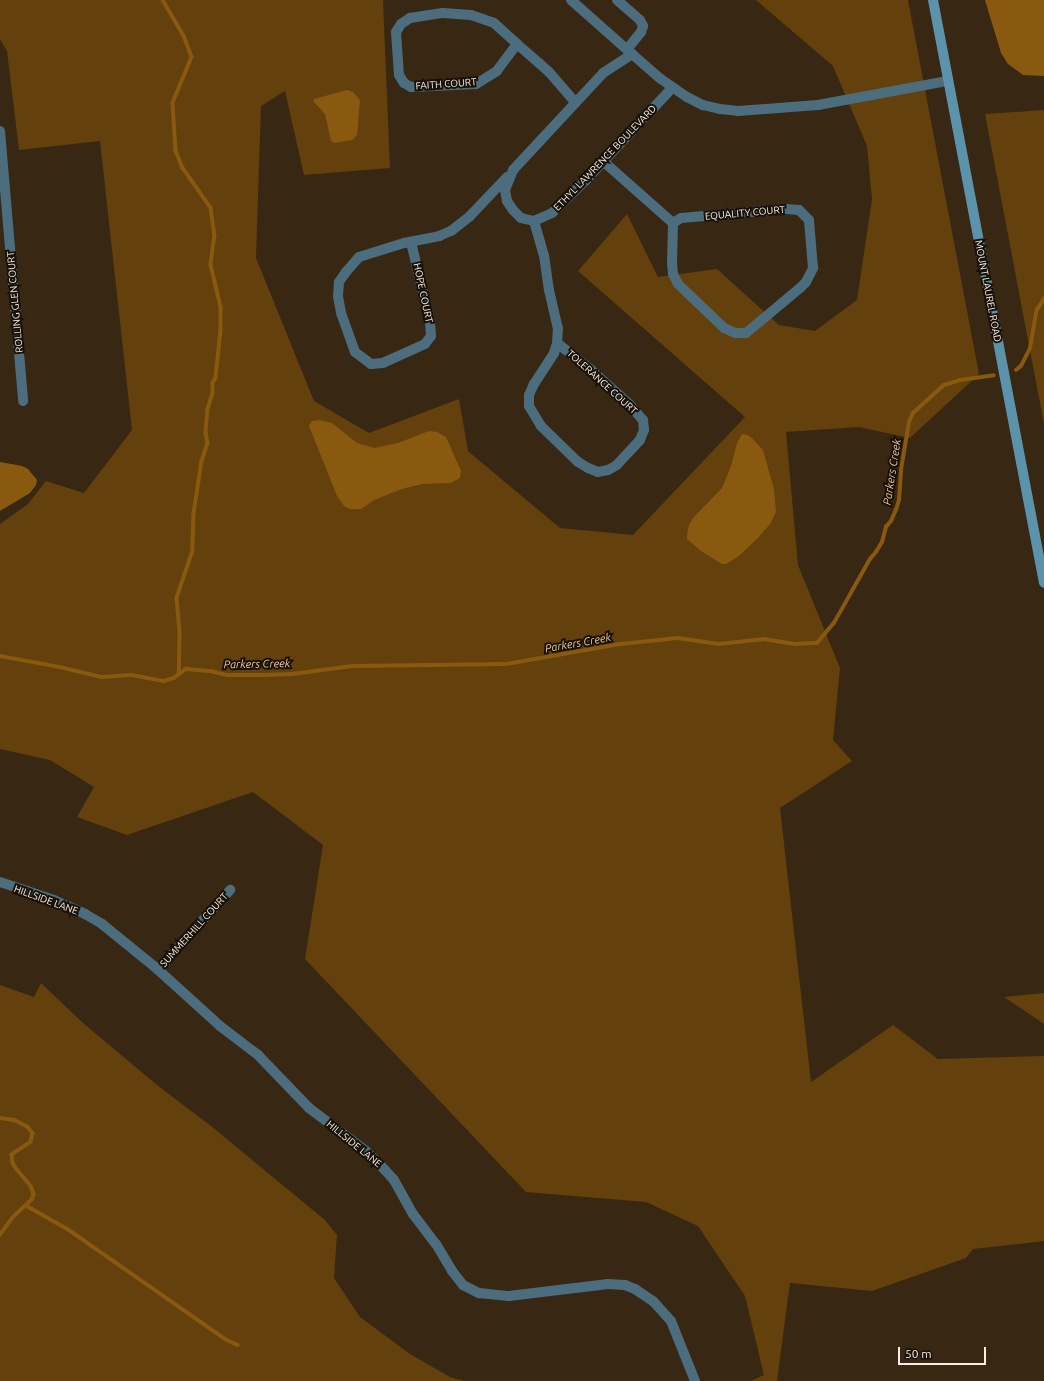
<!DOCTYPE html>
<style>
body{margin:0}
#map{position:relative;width:1044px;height:1381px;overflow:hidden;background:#372713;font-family:Ubuntu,sans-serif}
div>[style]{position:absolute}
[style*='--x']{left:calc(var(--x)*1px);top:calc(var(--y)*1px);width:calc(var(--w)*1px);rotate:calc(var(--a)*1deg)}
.green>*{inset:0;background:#63400c}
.water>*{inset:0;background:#895910}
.stream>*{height:3.5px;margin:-1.75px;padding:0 1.75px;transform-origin:1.75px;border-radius:1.75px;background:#895910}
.street>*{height:10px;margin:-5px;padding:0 5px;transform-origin:5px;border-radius:5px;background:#4b6d7d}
.secondary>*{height:10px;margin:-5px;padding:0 5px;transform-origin:5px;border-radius:5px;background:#5b93ab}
span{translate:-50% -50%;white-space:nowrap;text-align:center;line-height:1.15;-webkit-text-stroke:4px #181109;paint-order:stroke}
.street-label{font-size:10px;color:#f9eee2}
.water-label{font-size:11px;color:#f5cb9a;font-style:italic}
.scale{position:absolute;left:898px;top:1347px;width:88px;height:18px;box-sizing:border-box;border:2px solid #f9eee2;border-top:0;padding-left:5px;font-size:12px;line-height:14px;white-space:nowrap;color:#f9eee2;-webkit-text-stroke:3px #181109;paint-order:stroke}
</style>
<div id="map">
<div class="green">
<i style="clip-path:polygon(0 0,383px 0,390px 168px,304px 175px,285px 91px,261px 106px,256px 258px,314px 401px,369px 433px,459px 399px,468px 451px,560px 528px,633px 535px,745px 417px,578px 271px,627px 214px,658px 277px,717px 269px,779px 325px,815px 331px,857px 300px,872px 199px,867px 146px,833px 66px,756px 0,908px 0,979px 374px,910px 438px,859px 427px,786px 432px,798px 565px,840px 668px,833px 740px,852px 761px,780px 808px,811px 1082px,893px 1025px,938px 1059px,1044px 1056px,1044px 1241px,973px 1249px,966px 1258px,872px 1291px,790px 1283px,777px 1381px,751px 1381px,764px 1375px,745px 1296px,698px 1226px,646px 1202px,526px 1192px,305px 959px,323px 845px,253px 792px,127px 835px,77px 817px,94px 787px,50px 760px,0 749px,0 524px,28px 504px,46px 481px,84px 493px,132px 430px,100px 141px,19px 150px,7px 51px,0 39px)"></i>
<i style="clip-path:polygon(1044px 110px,1044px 424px,985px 114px)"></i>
<i style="clip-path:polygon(41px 983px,83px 1023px,157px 1085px,211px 1126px,325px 1220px,337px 1235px,334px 1278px,360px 1317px,410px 1354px,450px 1377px,465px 1381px,0 1381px,0 985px,34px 997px)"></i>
<i style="clip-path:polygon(1044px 993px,1044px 1024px,1004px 997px)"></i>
</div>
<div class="water">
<i style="clip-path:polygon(985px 0,1044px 0,1044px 76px,1023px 75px,1008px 64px,1001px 53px)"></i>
<i style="clip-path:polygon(347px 90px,353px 92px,360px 100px,357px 135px,352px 140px,335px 143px,331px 141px,325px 114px,313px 101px,314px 99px)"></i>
<i style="clip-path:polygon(319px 420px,332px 423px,357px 443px,374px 448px,398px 443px,429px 431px,437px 432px,446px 437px,461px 471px,460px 478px,451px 483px,422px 484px,402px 489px,374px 500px,361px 509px,350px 509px,344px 506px,337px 496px,309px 426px,312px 421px)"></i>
<i style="clip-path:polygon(742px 434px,748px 435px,752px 438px,763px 450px,774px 489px,776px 512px,770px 524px,758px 538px,739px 556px,726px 564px,722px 564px,701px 551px,687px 539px,687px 536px,689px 525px,693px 518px,722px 488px,731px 466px,737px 443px)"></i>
<i style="clip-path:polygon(0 462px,22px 466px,28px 469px,37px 480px,36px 485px,30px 493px,0 511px)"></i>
</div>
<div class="stream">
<i style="--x:163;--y:0;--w:42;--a:59.7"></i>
<i style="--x:184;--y:36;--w:22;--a:69"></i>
<i style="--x:192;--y:57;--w:50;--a:112.4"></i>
<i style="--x:173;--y:103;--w:48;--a:86.4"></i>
<i style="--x:176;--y:151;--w:18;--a:68"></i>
<i style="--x:183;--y:168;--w:49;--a:55"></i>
<i style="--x:211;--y:208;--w:27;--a:82"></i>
<i style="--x:215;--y:235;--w:30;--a:98"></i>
<i style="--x:211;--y:265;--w:43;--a:76.6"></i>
<i style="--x:221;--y:307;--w:23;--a:90"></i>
<i style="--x:221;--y:330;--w:48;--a:95.9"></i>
<i style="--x:216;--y:378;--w:6;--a:121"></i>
<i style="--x:213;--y:383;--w:10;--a:90"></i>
<i style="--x:213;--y:393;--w:17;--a:107"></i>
<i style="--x:208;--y:409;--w:24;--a:95"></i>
<i style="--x:206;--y:433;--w:10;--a:79"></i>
<i style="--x:208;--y:443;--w:19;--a:108"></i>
<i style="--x:202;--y:461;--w:54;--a:98.6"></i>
<i style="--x:194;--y:514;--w:37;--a:92"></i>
<i style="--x:193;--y:551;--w:50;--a:108.8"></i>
<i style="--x:177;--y:598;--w:36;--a:85"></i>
<i style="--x:180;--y:634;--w:39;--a:91"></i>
<i style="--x:1016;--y:370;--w:6;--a:-39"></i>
<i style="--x:1021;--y:366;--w:20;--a:-63"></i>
<i style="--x:1030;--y:348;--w:39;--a:-80"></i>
<i style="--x:1037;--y:310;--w:13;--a:-58"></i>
<i style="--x:0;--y:656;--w:61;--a:10.4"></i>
<i style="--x:60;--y:667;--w:43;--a:13.4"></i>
<i style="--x:102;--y:677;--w:30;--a:-4"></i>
<i style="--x:132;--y:675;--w:33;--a:11"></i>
<i style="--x:164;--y:681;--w:10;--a:-17"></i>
<i style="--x:174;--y:678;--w:15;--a:-37"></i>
<i style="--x:186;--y:669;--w:25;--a:5"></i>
<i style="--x:211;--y:671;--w:16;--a:14"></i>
<i style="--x:227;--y:675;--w:39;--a:0"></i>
<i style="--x:266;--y:675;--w:26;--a:-2"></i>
<i style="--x:292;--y:674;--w:63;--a:-7.4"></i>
<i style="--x:354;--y:666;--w:153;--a:-0.7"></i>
<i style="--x:507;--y:664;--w:116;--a:-10"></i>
<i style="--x:621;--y:644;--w:57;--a:-6"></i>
<i style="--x:678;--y:638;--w:41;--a:8.3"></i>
<i style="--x:719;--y:644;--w:45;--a:-6.3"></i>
<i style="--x:764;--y:639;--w:31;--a:9"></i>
<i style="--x:795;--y:644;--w:22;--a:-3"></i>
<i style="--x:817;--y:643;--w:26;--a:-50"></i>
<i style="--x:834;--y:623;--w:73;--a:-60.6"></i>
<i style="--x:870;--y:559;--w:9;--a:-49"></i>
<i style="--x:876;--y:552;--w:12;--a:-59"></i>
<i style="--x:882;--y:542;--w:16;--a:-75"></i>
<i style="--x:886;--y:527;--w:8;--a:-50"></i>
<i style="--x:891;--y:521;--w:12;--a:-66"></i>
<i style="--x:896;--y:510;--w:10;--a:-73"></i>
<i style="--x:899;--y:500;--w:30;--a:-86"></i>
<i style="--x:901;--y:470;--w:49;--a:-80.5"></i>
<i style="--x:909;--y:422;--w:10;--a:-66"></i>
<i style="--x:913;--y:413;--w:42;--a:-42.1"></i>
<i style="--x:944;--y:385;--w:17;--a:-17"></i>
<i style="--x:960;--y:380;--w:34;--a:-8"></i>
<i style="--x:0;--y:1118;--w:15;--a:8"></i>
<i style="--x:15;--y:1120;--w:15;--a:28"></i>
<i style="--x:28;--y:1127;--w:8;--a:50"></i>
<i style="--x:33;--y:1133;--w:9;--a:103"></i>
<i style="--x:31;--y:1142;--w:23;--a:146"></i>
<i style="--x:12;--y:1155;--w:8;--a:83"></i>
<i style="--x:13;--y:1163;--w:6;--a:59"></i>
<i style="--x:16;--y:1168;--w:23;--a:50"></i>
<i style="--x:31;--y:1186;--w:9;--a:69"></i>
<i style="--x:34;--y:1194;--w:6;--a:108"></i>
<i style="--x:32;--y:1200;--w:26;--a:137"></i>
<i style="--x:13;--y:1218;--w:21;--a:127"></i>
<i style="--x:27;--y:1206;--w:48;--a:29.7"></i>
<i style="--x:69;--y:1230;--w:190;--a:34.9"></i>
<i style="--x:225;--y:1339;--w:14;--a:25"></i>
</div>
<div class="street">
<i style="--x:571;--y:0;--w:81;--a:41.5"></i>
<i style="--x:617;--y:0;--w:30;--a:41"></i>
<i style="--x:640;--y:20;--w:7;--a:63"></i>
<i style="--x:643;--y:26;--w:6;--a:108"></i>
<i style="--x:641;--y:32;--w:22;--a:129"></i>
<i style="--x:517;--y:44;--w:34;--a:127"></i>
<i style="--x:497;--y:71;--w:25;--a:148"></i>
<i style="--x:476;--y:84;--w:65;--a:177.4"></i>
<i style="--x:411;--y:87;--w:8;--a:-150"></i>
<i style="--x:404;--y:83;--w:9;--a:-122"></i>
<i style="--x:399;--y:75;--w:43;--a:-94"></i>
<i style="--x:396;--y:32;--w:9;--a:-58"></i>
<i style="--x:401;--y:24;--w:11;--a:-34"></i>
<i style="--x:410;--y:18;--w:33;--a:-9"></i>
<i style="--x:443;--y:13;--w:28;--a:4"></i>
<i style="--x:471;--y:15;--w:24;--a:19"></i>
<i style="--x:494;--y:23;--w:31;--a:42"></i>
<i style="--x:517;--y:44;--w:29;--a:41"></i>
<i style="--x:539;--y:63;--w:13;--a:42"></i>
<i style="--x:549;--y:72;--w:40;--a:49"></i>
<i style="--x:672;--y:88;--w:127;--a:133.1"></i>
<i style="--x:585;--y:181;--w:46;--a:135.9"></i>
<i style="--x:552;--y:213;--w:20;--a:156"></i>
<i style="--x:534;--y:221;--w:13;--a:-167"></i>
<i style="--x:521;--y:218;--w:11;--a:-135"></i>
<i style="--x:513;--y:210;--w:11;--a:-124"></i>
<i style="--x:507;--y:201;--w:11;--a:-100"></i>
<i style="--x:505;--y:190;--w:22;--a:-68"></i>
<i style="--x:513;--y:170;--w:132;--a:-47.1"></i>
<i style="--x:603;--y:73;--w:35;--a:-33"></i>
<i style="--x:632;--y:54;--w:38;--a:41"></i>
<i style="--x:661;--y:79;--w:32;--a:35"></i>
<i style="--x:687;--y:97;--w:18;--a:27"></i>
<i style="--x:703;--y:105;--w:17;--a:13"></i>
<i style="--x:720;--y:109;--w:18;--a:6"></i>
<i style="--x:738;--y:111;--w:80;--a:-4.3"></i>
<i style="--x:818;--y:105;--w:132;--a:-10.5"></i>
<i style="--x:0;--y:131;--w:271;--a:85.1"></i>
<i style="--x:604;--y:162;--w:92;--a:41.5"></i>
<i style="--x:673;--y:223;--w:40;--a:91.4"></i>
<i style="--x:672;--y:263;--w:11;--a:85"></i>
<i style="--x:673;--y:274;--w:11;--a:63"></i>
<i style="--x:678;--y:284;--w:64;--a:43.7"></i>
<i style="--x:724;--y:328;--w:12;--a:24"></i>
<i style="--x:735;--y:333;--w:11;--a:0"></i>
<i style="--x:746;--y:333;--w:70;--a:-39.8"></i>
<i style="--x:800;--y:288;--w:8;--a:-45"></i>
<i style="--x:806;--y:282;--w:16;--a:-63"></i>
<i style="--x:813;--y:268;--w:48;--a:-94.8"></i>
<i style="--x:809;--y:220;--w:14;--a:-135"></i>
<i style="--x:799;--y:210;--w:13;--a:-176"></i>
<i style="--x:786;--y:209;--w:105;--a:175.1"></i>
<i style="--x:681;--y:218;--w:9;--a:148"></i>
<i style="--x:534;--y:221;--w:35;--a:74"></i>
<i style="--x:544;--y:255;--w:35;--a:82"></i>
<i style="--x:549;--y:290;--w:39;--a:77"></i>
<i style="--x:558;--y:328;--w:15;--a:94"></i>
<i style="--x:411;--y:242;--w:82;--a:76.6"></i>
<i style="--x:430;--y:322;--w:14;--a:86"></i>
<i style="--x:431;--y:336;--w:10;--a:127"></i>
<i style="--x:425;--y:344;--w:46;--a:155.7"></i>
<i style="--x:383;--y:363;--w:12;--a:175"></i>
<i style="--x:371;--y:364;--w:20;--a:-143"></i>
<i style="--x:355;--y:352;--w:41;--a:-109.7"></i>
<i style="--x:341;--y:313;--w:17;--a:-100"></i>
<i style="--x:338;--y:296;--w:14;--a:-86"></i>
<i style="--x:339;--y:282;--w:12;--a:-55"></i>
<i style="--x:346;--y:272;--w:20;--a:-49"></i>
<i style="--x:359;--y:257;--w:47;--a:-17.3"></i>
<i style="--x:404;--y:243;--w:36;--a:-11"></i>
<i style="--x:439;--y:236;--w:13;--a:-23"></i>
<i style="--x:451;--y:231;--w:24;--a:-38"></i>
<i style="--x:470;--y:216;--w:54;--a:-46.5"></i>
<i style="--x:557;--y:343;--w:42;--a:38.2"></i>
<i style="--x:590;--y:369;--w:52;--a:41.9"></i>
<i style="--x:629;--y:404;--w:21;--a:49"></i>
<i style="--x:643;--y:420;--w:10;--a:84"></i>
<i style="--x:644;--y:430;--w:11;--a:112"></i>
<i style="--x:640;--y:440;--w:34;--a:133"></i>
<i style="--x:617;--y:465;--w:10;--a:151"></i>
<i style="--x:608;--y:470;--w:10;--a:169"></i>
<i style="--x:598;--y:472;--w:11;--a:-158"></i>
<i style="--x:588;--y:468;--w:12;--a:-149"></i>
<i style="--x:578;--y:462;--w:52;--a:-135.8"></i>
<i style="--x:541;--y:426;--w:23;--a:-121"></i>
<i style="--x:529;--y:406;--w:11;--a:-90"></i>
<i style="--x:529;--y:395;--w:12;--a:-66"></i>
<i style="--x:534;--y:384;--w:37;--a:-57"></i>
<i style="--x:554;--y:353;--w:10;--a:-73"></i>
<i style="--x:0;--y:882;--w:57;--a:18.4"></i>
<i style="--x:54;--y:900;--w:34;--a:24"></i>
<i style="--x:85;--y:914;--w:20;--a:30"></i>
<i style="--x:102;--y:924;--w:68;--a:39.1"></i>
<i style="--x:155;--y:967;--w:88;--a:42.2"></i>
<i style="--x:220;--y:1026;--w:48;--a:37.3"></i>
<i style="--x:258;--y:1055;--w:74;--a:46.1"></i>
<i style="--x:309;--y:1108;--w:71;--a:37"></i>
<i style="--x:366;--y:1151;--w:27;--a:45"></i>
<i style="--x:385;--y:1170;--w:13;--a:48"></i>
<i style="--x:394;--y:1180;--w:39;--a:61"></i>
<i style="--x:413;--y:1214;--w:38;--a:53"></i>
<i style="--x:436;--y:1244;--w:31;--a:59"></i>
<i style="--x:452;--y:1271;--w:18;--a:52"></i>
<i style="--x:463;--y:1285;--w:18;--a:27"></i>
<i style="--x:479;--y:1293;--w:30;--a:6"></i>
<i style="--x:509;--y:1296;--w:100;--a:-6.9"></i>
<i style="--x:608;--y:1284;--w:17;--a:3"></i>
<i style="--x:625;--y:1285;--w:11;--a:22"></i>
<i style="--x:635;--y:1289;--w:22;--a:34"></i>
<i style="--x:653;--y:1301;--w:27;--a:48"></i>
<i style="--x:671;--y:1321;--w:65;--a:68.2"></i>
<i style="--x:158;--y:970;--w:108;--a:-48"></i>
</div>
<div class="secondary">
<i style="--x:933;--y:0;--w:593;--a:79.22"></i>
</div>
<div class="street-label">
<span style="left:446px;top:84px;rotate:-4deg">FAITH COURT</span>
<span style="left:605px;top:158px;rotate:-46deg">ETHYL LAWRENCE BOULEVARD</span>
<span style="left:745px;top:213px;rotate:-5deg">EQUALITY COURT</span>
<span style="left:988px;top:291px;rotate:79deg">MOUNT LAUREL ROAD</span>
<span style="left:423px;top:293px;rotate:78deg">HOPE COURT</span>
<span style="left:15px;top:302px;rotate:-95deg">ROLLING GLEN COURT</span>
<span style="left:602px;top:382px;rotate:42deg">TOLERANCE COURT</span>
<span style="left:46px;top:900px;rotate:20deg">HILLSIDE LANE</span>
<span style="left:194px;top:930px;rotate:-48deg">SUMMERHILL COURT</span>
<span style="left:354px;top:1144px;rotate:39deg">HILLSIDE LANE</span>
</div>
<div class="water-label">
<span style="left:892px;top:472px;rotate:-81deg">Parkers Creek</span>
<span style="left:578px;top:643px;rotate:-10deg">Parkers Creek</span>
<span style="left:257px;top:664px;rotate:-1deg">Parkers Creek</span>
</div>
<div class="scale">50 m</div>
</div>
